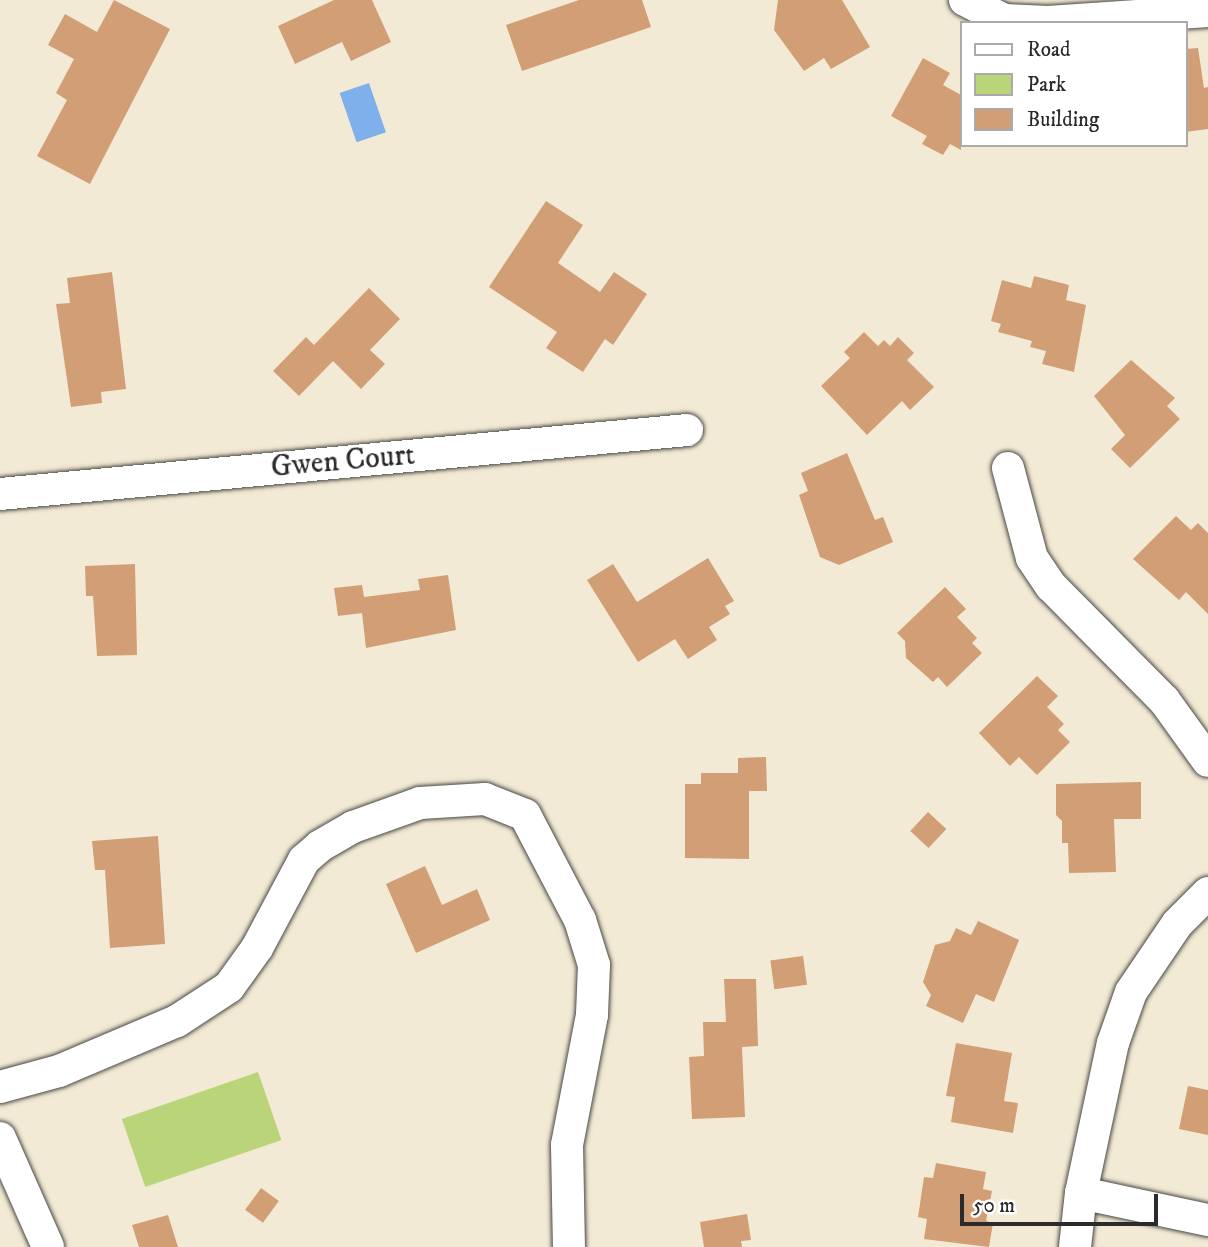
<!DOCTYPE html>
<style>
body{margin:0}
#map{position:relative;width:1208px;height:1247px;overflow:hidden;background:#f3ead5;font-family:"IM FELL DW Pica",serif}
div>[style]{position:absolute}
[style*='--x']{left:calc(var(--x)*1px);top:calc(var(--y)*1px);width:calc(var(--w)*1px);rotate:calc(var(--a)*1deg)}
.green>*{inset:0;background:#bad479;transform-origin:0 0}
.water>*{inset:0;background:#7fb0eb;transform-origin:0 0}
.building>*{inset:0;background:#d19e76;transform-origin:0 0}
.roads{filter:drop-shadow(0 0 2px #494844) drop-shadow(0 0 2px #494844)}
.minor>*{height:32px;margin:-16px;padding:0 16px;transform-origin:16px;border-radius:16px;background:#fff}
span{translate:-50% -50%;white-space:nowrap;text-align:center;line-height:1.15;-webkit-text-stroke:5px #fff;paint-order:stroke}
.street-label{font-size:30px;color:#2b2b2b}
.legend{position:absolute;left:960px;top:21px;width:228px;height:126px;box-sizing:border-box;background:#fff;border:2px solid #aaa;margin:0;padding:9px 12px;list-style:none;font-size:21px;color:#2b2b2b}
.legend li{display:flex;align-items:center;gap:14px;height:35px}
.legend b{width:35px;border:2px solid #aaa}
.scale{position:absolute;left:960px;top:1194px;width:198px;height:32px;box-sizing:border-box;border:4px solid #2b2b2b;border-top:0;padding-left:9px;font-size:21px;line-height:24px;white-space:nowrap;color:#2b2b2b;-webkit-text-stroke:5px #fff;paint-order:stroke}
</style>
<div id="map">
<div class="green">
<i style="left:258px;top:1072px;width:72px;height:144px;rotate:71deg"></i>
</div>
<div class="water">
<i style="left:369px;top:83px;width:52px;height:31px;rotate:71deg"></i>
</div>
<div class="building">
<i style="clip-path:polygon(114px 0,170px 29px,90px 184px,37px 156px,67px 100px,56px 93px,74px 59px,48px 45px,65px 14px,97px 32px)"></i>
<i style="clip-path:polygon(334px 0,372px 0,391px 42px,351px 61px,342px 42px,295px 64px,278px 26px)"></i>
<i style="clip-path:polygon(579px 0,642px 0,651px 27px,522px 71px,506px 25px)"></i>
<i style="clip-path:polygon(778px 0,842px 0,870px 47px,831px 69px,824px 58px,804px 71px,774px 30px)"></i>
<i style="clip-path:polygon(1198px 48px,1204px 88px,1208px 87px,1208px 129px,1185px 132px,1185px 49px)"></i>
<i style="clip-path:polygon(923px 58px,950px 73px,943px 85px,961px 95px,961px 150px,950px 144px,943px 155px,922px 144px,927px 136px,891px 116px)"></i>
<i style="clip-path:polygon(546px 201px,583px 225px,558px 263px,600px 292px,614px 272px,647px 294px,613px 345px,605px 339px,583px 372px,546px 348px,557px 332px,489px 287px)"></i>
<i style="clip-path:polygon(112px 272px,126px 389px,101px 392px,102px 403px,71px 407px,56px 304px,70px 303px,67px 278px)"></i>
<i style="clip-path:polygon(1034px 276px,1069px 285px,1066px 300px,1086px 305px,1074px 372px,1042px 364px,1046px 351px,1030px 347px,1032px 341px,998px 332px,1001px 324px,991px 321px,1002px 280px,1031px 288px)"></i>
<i style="clip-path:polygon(369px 288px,400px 319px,370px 350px,385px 364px,361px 389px,333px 361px,299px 396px,273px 371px,306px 337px,314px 345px)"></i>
<i style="clip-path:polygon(864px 332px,878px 346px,884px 340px,890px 346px,898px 337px,914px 353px,907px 360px,934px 387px,910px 410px,902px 401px,867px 435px,821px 386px,850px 358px,844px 352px)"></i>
<i style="clip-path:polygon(1131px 360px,1175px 398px,1167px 406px,1180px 419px,1130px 468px,1111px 449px,1125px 435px,1094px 396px)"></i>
<i style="clip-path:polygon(847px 453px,875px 520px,883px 517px,893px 542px,839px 565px,820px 557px,799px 495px,808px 491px,801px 473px)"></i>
<i style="clip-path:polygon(1176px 516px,1191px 530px,1198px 523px,1208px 533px,1208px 614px,1186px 592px,1179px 600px,1133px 559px)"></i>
<i style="clip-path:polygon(708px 558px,734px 601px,725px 606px,730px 614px,709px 627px,717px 640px,688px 659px,675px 639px,638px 662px,587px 580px,613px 564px,637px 602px)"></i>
<i style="clip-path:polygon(135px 564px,137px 655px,97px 656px,93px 596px,86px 596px,85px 566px)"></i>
<i style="clip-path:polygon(448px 575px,456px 630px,366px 648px,362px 613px,338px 616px,334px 588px,362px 585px,364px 597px,420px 590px,418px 579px)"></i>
<i style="clip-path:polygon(945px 587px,966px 609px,957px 617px,977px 638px,972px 643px,982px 653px,947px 687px,938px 677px,933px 682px,906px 658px,905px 641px,897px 633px)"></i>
<i style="clip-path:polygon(1037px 676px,1058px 696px,1047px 707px,1064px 724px,1058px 730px,1070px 742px,1037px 775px,1019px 757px,1010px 766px,979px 733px)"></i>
<i style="clip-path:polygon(766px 757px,767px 791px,749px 791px,749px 859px,685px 858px,685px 784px,701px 784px,701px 773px,738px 773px,738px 758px)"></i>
<i style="clip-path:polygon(1141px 782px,1141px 819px,1114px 819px,1116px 872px,1069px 873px,1068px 843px,1062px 843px,1062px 821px,1056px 815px,1056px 784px)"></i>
<i style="left:928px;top:812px;width:25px;height:26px;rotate:43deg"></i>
<i style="clip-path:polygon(158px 836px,165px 944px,110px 948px,105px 870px,95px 870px,92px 841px)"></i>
<i style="clip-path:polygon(425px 866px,442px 905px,477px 889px,490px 920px,416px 953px,386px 884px)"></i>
<i style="clip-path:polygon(978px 921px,1019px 940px,994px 1002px,976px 994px,963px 1023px,926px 1006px,931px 995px,923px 982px,935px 945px,950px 941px,956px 928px,971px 935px)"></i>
<i style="left:803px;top:956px;width:29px;height:33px;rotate:82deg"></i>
<i style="clip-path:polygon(724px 979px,756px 979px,758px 1046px,742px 1047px,745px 1117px,692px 1119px,689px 1057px,704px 1056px,703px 1022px,726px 1022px)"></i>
<i style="clip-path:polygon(956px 1043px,1012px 1053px,1004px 1101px,1018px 1103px,1013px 1133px,951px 1122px,955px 1097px,946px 1096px)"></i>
<i style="clip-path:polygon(1188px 1086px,1208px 1090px,1208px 1135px,1179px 1129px)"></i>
<i style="clip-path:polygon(936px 1163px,986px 1172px,983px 1189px,992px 1191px,986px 1221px,993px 1223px,989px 1247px,924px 1239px,927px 1219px,918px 1217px,924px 1177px,933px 1178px)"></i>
<i style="left:261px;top:1188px;width:22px;height:27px;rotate:36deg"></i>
<i style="clip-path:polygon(747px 1214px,751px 1240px,741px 1241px,742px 1247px,704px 1247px,700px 1222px)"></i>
<i style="clip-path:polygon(168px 1215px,178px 1247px,139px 1247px,132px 1225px)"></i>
</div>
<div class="roads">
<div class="minor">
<i style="--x:965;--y:0;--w:44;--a:27.1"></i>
<i style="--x:1004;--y:20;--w:44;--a:2.6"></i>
<i style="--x:1048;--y:22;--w:160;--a:-3.9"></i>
<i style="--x:1008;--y:468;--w:93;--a:75.1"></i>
<i style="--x:1032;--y:558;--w:34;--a:56"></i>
<i style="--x:1051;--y:586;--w:161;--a:45.3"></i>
<i style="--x:1164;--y:700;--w:75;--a:54.2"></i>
<i style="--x:0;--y:494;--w:690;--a:-5.32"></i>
<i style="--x:0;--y:1087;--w:61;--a:-15.2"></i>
<i style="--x:59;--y:1071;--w:128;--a:-23"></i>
<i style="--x:177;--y:1021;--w:62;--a:-33.2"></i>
<i style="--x:229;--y:987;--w:48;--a:-54.3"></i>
<i style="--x:257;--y:948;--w:100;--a:-61.9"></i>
<i style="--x:304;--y:860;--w:21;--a:-41"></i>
<i style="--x:320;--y:846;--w:38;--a:-30"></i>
<i style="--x:353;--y:827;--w:71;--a:-19.7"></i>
<i style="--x:420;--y:803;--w:65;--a:-3.5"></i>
<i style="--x:485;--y:799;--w:43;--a:21.8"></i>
<i style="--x:525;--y:815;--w:119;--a:62.4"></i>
<i style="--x:580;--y:920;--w:47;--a:72.7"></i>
<i style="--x:594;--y:965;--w:50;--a:92.3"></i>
<i style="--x:592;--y:1015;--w:132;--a:100.9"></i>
<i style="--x:567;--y:1145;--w:102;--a:88.9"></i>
<i style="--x:0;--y:1138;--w:119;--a:66.2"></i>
<i style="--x:1081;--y:1193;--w:130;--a:12"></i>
<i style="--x:1075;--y:1247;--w:54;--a:-83.7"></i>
<i style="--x:1081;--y:1193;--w:153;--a:-78"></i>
<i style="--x:1113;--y:1043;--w:54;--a:-70.6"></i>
<i style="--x:1131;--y:992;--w:82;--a:-55.9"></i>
<i style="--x:1177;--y:924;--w:44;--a:-45"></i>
</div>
</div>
<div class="street-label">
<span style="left:343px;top:462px;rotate:-5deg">Gwen Court</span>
</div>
<ul class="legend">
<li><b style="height:9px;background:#fff"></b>Road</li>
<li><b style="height:19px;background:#bad479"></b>Park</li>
<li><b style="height:19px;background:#d19e76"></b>Building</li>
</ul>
<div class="scale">50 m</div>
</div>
